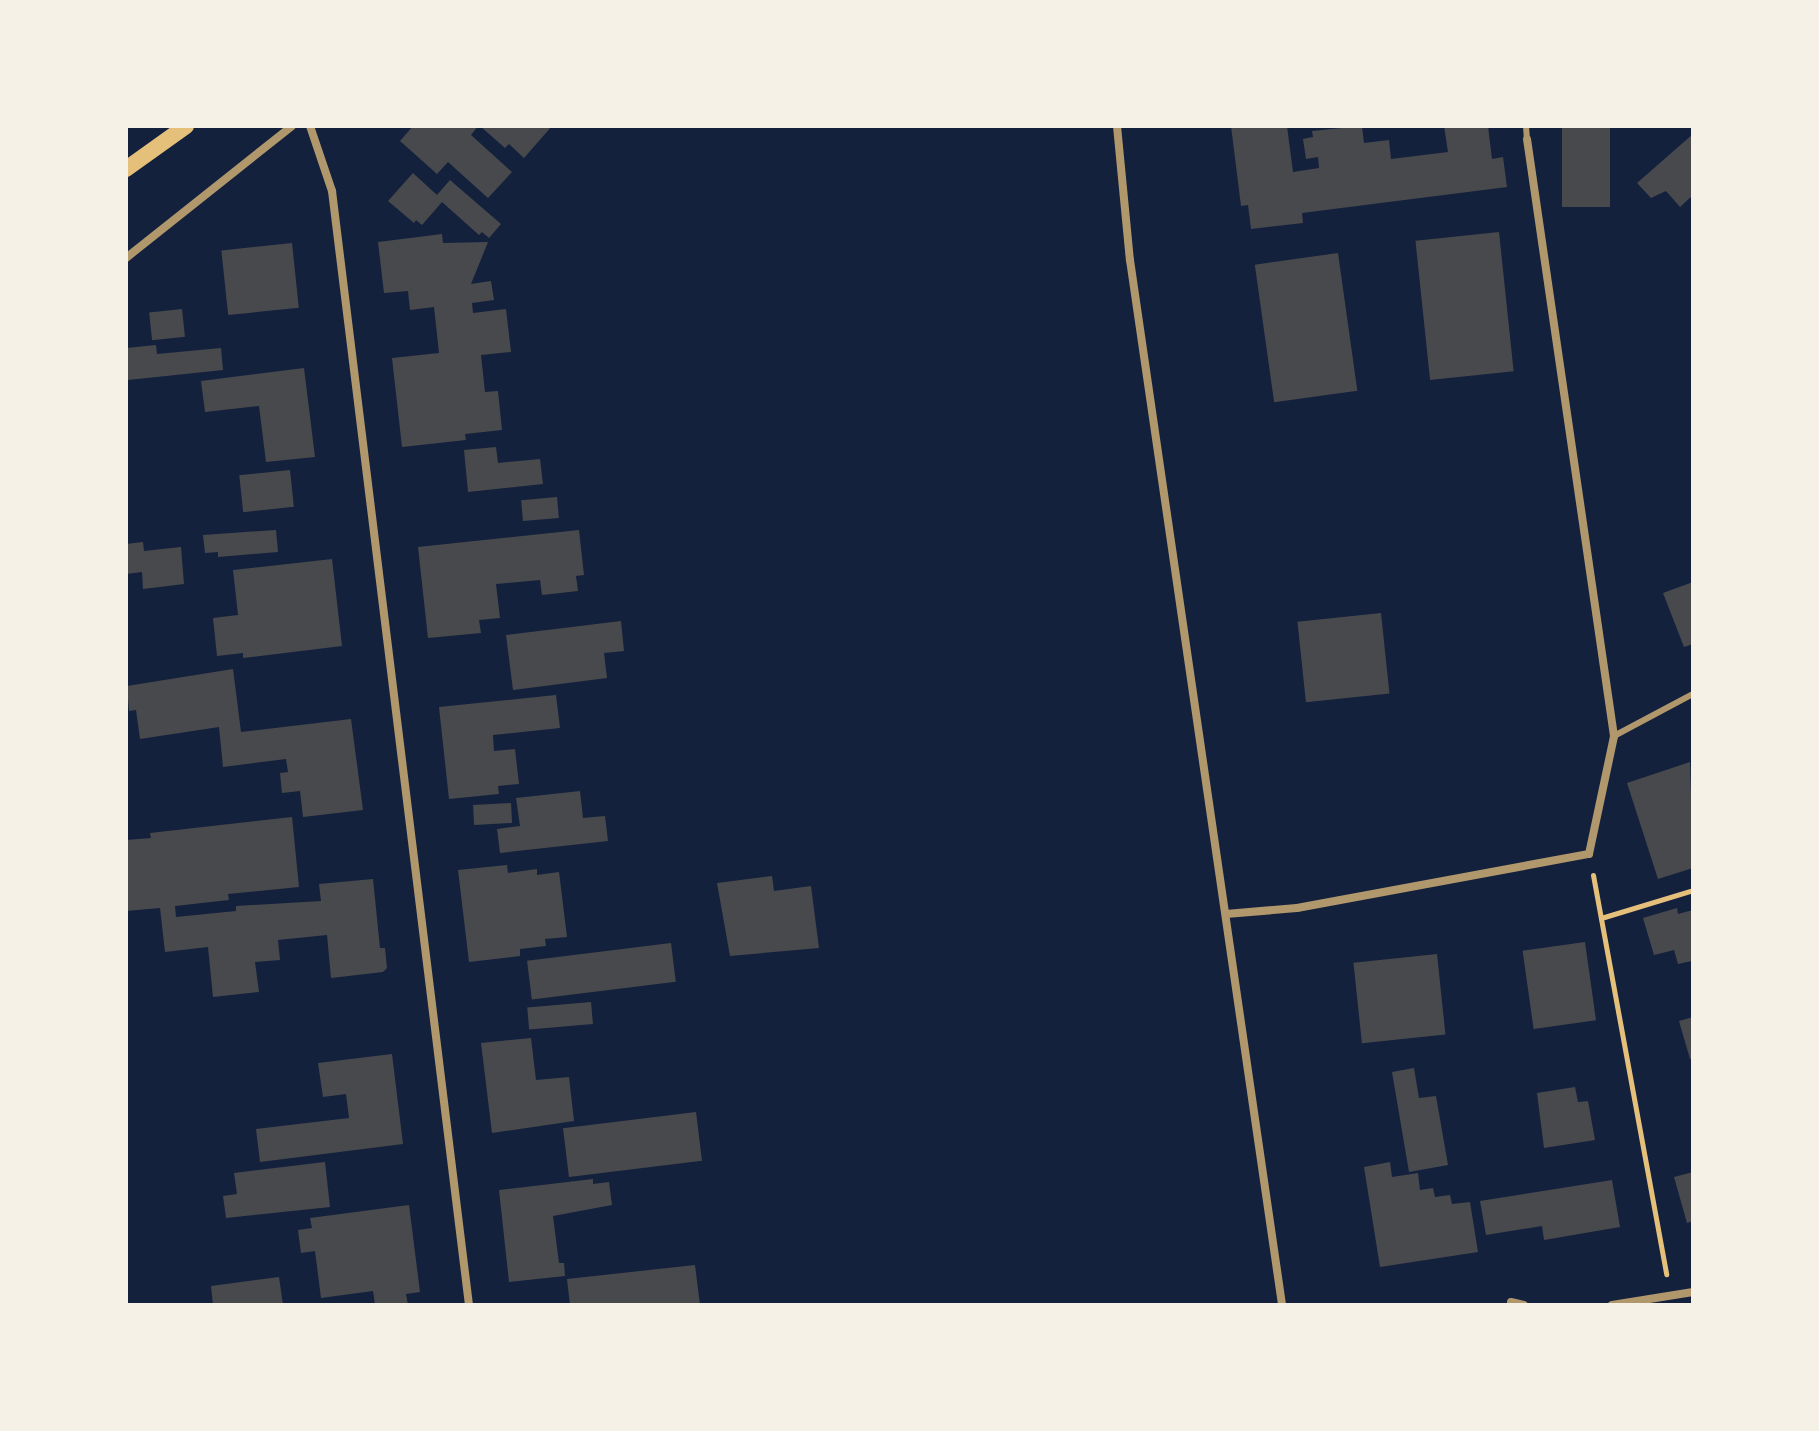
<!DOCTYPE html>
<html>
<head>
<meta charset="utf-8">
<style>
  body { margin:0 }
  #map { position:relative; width:1819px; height:1431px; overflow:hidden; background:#14213d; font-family:"Source Sans 3",sans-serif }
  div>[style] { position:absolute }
  .building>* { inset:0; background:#48494c; transform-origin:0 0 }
  .path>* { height:5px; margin:-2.5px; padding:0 2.5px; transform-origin:2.5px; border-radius:2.5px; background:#e5c07b }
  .service>* { height:6px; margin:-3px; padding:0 3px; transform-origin:3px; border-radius:3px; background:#b1986c }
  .minor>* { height:8px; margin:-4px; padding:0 4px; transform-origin:4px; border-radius:4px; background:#b1986c }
  .secondary>* { height:16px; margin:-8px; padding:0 8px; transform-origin:8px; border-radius:8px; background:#e5c07b }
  span { translate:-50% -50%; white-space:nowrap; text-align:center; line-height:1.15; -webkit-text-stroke:8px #f6f1e7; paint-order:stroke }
  .frame { position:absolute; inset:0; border:128px solid #f6f1e7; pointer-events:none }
</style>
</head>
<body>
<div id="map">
  <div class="building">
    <i style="clip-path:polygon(413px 126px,478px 126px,471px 135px,512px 172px,488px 198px,448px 162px,437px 174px,400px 141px)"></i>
    <i style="clip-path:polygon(480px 126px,552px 126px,524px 158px,509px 144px,505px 148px)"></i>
    <i style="clip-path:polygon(1231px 126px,1287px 126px,1293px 172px,1319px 168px,1318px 157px,1306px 159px,1303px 139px,1313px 137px,1312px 131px,1362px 126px,1364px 143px,1389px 140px,1391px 159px,1448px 152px,1444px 126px,1488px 126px,1492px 159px,1503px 157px,1507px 187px,1302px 213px,1303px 223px,1251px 229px,1248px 205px,1241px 206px)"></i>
    <i style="left:1562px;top:126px;width:48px;height:81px"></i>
    <i style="clip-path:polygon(1693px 134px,1693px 195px,1680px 207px,1666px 191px,1651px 198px,1637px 183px)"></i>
    <i style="clip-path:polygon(413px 173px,437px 195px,450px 180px,501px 224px,489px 238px,482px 232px,479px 235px,442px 202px,422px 225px,416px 220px,414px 223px,388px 201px)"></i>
    <i style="left:1499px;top:232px;width:140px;height:84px;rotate:84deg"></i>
    <i style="clip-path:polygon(442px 234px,443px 243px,488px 242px,471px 284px,491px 281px,494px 300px,472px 303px,473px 313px,506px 309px,511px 352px,481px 355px,485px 392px,498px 391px,502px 430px,465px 434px,466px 440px,402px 447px,392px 358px,439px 353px,434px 307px,410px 310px,408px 291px,384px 293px,378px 242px)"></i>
    <i style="left:292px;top:243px;width:65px;height:71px;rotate:84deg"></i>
    <i style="left:1338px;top:253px;width:139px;height:84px;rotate:82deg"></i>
    <i style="left:182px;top:309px;width:28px;height:33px;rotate:84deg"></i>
    <i style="clip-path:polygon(156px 345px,157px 354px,221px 348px,223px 370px,128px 380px,126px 348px)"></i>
    <i style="clip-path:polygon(304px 368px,315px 457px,266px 462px,259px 406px,205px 412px,201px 381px)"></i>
    <i style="clip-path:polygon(496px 447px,498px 463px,540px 459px,543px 484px,468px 492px,464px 450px)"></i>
    <i style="left:290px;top:470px;width:37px;height:51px;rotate:84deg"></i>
    <i style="left:557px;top:497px;width:21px;height:36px;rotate:85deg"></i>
    <i style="clip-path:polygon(276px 530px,278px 552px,218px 557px,218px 552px,205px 553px,203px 535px)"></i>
    <i style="clip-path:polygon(579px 530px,584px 575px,576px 576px,578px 591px,542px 595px,540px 580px,496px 584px,500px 618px,479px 620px,481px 633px,428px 638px,418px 547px)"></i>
    <i style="clip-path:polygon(143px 542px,144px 551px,181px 547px,184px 584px,143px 589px,142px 572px,126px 574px,126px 544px)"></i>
    <i style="clip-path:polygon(332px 559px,342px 646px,243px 658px,243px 653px,217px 656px,213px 618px,238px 615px,233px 570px)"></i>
    <i style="clip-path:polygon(1693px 582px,1693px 644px,1684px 647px,1663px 593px)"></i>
    <i style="left:1381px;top:613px;width:81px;height:84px;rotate:84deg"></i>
    <i style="clip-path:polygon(621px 621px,624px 651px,604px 653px,607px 678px,513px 690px,506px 635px)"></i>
    <i style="clip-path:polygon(233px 669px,241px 732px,351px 719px,363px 810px,303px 817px,300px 791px,282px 793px,280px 773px,288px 772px,286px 759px,223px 767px,219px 727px,140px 739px,136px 710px,129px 711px,127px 686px)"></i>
    <i style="clip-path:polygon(556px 695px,560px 728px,493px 735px,494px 751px,515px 749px,519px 784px,498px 786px,499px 794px,449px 799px,439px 707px)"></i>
    <i style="clip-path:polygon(1690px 762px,1693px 868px,1658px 879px,1627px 783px)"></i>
    <i style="clip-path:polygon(580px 791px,583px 818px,605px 816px,608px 841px,500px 853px,497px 829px,520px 826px,516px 798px)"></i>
    <i style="left:511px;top:803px;width:20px;height:38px;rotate:87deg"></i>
    <i style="clip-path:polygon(292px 817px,299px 887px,228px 894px,229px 900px,175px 906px,176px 917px,236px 911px,236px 906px,321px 901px,319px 884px,373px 879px,380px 948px,385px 948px,387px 968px,383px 972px,331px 978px,327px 935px,278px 940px,280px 960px,255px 962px,259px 992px,213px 997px,208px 947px,165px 952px,160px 908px,126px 911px,126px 840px,151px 838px,150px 833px)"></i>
    <i style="clip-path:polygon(507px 865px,508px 873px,537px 869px,537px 875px,559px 872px,567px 937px,545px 939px,546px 946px,520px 949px,520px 956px,469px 962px,458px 870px)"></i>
    <i style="clip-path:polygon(772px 876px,774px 891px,811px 886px,819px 948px,730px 956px,717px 883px)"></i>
    <i style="clip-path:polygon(1677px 908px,1678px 914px,1693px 910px,1692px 961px,1678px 964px,1674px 950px,1654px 955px,1643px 918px)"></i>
    <i style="left:1585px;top:942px;width:79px;height:63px;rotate:82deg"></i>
    <i style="left:671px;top:943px;width:39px;height:145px;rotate:83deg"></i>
    <i style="left:1437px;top:954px;width:81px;height:84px;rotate:84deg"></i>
    <i style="left:591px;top:1002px;width:22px;height:64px;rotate:85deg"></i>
    <i style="clip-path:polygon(1693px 1017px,1693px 1058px,1690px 1059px,1679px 1021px)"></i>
    <i style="clip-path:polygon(531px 1038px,536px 1080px,569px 1077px,574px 1121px,492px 1133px,481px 1043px)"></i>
    <i style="clip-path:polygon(392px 1054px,403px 1144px,260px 1162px,256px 1129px,349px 1118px,346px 1094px,323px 1097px,318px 1063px)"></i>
    <i style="clip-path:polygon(1414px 1068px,1419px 1098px,1436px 1096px,1448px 1165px,1409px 1172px,1392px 1072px)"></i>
    <i style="clip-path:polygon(1575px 1087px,1578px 1102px,1588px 1101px,1595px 1140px,1544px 1148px,1537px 1093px)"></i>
    <i style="left:696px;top:1112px;width:49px;height:134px;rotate:83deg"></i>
    <i style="clip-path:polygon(325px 1162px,330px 1207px,226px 1218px,223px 1196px,237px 1194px,234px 1173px)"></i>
    <i style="clip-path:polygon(1390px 1162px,1392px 1177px,1418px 1173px,1420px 1190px,1433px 1188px,1435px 1197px,1450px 1195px,1452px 1204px,1470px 1202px,1478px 1252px,1380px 1267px,1364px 1167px)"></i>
    <i style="clip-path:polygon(1693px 1172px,1693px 1221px,1687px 1223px,1674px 1177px)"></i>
    <i style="clip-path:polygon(593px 1179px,593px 1184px,609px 1182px,612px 1205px,553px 1216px,559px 1263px,564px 1263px,565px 1276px,509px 1282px,499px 1190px)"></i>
    <i style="clip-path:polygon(1612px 1180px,1620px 1227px,1544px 1240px,1542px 1226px,1486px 1235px,1480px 1201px)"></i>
    <i style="clip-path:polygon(409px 1205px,420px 1292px,406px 1294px,408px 1305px,375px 1305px,373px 1291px,321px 1298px,315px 1251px,301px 1253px,298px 1230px,312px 1228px,310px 1218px)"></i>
    <i style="clip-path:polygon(695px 1265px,700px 1305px,570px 1305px,567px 1279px)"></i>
    <i style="clip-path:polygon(279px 1277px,283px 1305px,213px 1305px,211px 1286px)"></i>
  </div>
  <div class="path">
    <i style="left:1593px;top:875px;width:406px;rotate:79.6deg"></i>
    <i style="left:1601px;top:918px;width:96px;rotate:-16.9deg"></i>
  </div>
  <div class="service">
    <i style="left:1526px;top:126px;width:13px;rotate:86deg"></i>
    <i style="left:1614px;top:736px;width:89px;rotate:-28deg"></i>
  </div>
  <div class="minor">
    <i style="left:310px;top:126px;width:69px;rotate:71.3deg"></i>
    <i style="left:332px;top:191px;width:1122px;rotate:82.99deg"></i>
    <i style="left:1117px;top:126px;width:135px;rotate:84.5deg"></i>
    <i style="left:1130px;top:260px;width:1056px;rotate:81.72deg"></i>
    <i style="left:126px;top:258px;width:212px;rotate:-38.5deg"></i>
    <i style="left:1226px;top:914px;width:71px;rotate:-4.8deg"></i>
    <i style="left:1297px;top:908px;width:297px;rotate:-10.5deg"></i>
    <i style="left:1589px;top:854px;width:121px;rotate:-78deg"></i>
    <i style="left:1614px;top:736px;width:603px;rotate:-98.29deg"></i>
    <i style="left:1511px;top:1302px;width:13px;rotate:13deg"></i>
    <i style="left:1612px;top:1305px;width:82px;rotate:-9.1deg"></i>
  </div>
  <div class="secondary">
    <i style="left:126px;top:169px;width:74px;rotate:-35.6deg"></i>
  </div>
  <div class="frame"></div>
</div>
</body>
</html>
